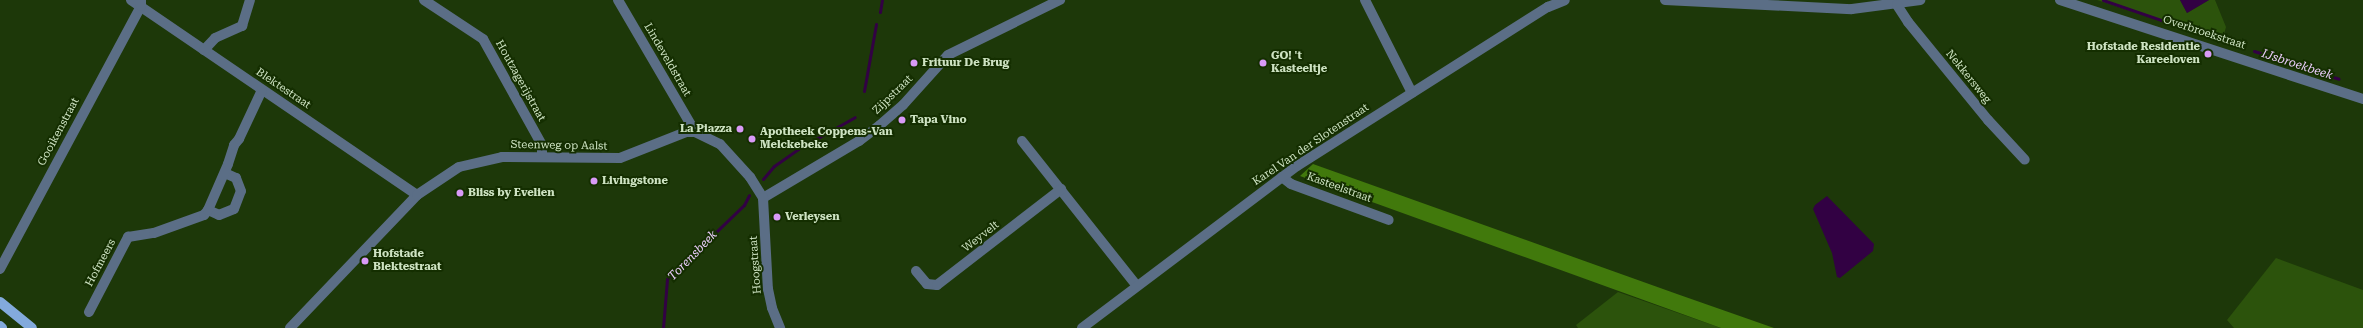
<!DOCTYPE html>
<html>
<head>
<meta charset="utf-8">
<style>
  body { margin:0 }
  #map { position:relative; width:2363px; height:328px; overflow:hidden; background:#1d3809; font-family:"Roboto Serif",serif }
  div>[style] { position:absolute }
  .green>* { inset:0; background:#2c530c }
  .forest>* { inset:0; background:#41790c }
  .water>* { inset:0; background:#320143 }
  .stream>* { height:3px; margin:-1.5px; padding:0 1.5px; transform-origin:1.5px; border-radius:1.5px; background:#320143 }
  .minor>* { height:10px; margin:-5px; padding:0 5px; transform-origin:5px; border-radius:5px; background:#5b6e86 }
  .major>* { height:10px; margin:-5px; padding:0 5px; transform-origin:5px; border-radius:5px; background:#83aadc }
  .dots>* { width:11px; height:11px; translate:-50% -50%; box-sizing:border-box; border:2px solid #142e00; border-radius:50% }
  span { translate:-50% -50%; white-space:nowrap; text-align:center; line-height:1.15; -webkit-text-stroke:4px #142e00; paint-order:stroke }
  .street-label { font-size:11px; color:#cee3c2 }
  .poi-label { font-size:11px; color:#cee3c2; font-weight:700 }
  .right { translate:-100% -50%; text-align:right }
  .left { translate:0 -50%; text-align:left }
  .water-label { font-size:12px; color:#eccefc; font-style:italic }
</style>
</head>
<body>
<div id="map">
  <div class="green">
    <i style="clip-path:polygon(2097px 0,2180px 0,2187px 13px,2209px 0,2215px 0,2226px 27px,2222px 41px)"></i>
    <i style="clip-path:polygon(2276px 258px,2363px 290px,2363px 328px,2234px 328px,2227px 320px)"></i>
    <i style="clip-path:polygon(1618px 292px,1721px 328px,1578px 328px,1576px 325px)"></i>
  </div>
  <div class="forest">
    <i style="clip-path:polygon(1313px 164px,1677px 294px,1774px 328px,1721px 328px,1300px 176px)"></i>
  </div>
  <div class="water">
    <i style="clip-path:polygon(2180px 0,2209px 0,2187px 13px)"></i>
    <i style="clip-path:polygon(1827px 196px,1874px 244px,1873px 251px,1840px 278px,1837px 277px,1832px 253px,1813px 209px,1815px 205px)"></i>
  </div>
  <div class="stream">
    <i style="left:2103px;top:0;width:105px;rotate:19deg"></i>
    <i style="left:880px;top:12px;width:12px;rotate:-81deg"></i>
    <i style="left:2254px;top:51px;width:89px;rotate:18.2deg"></i>
    <i style="left:864px;top:91px;width:68px;rotate:-79.8deg"></i>
    <i style="left:763px;top:179px;width:17px;rotate:-50deg"></i>
    <i style="left:774px;top:166px;width:29px;rotate:-35deg"></i>
    <i style="left:798px;top:149px;width:65px;rotate:-29.3deg"></i>
    <i style="left:663px;top:328px;width:49px;rotate:-85.3deg"></i>
    <i style="left:667px;top:279px;width:107px;rotate:-43.9deg"></i>
    <i style="left:744px;top:205px;width:11px;rotate:-63deg"></i>
  </div>
  <div class="minor">
    <i style="left:131px;top:0;width:346px;rotate:34.3deg"></i>
    <i style="left:424px;top:0;width:71px;rotate:33.5deg"></i>
    <i style="left:483px;top:39px;width:121px;rotate:60.9deg"></i>
    <i style="left:542px;top:145px;width:11px;rotate:90deg"></i>
    <i style="left:618px;top:0;width:153px;rotate:59.7deg"></i>
    <i style="left:1365px;top:0;width:104px;rotate:63.2deg"></i>
    <i style="left:1665px;top:0;width:187px;rotate:2.8deg"></i>
    <i style="left:1852px;top:9px;width:69px;rotate:-7.5deg"></i>
    <i style="left:2060px;top:0;width:319px;rotate:18.1deg"></i>
    <i style="left:1897px;top:5px;width:20px;rotate:57deg"></i>
    <i style="left:1908px;top:22px;width:127px;rotate:50.8deg"></i>
    <i style="left:1988px;top:120px;width:54px;rotate:47.2deg"></i>
    <i style="left:204px;top:50px;width:16px;rotate:-47deg"></i>
    <i style="left:215px;top:38px;width:30px;rotate:-24deg"></i>
    <i style="left:242px;top:26px;width:27px;rotate:-73deg"></i>
    <i style="left:1022px;top:141px;width:184px;rotate:51.6deg"></i>
    <i style="left:1282px;top:177px;width:11px;rotate:38deg"></i>
    <i style="left:1291px;top:184px;width:104px;rotate:20.2deg"></i>
    <i style="left:763px;top:198px;width:112px;rotate:-30.7deg"></i>
    <i style="left:859px;top:141px;width:26px;rotate:-37deg"></i>
    <i style="left:880px;top:125px;width:30px;rotate:-41deg"></i>
    <i style="left:903px;top:105px;width:67px;rotate:-48deg"></i>
    <i style="left:948px;top:55px;width:125px;rotate:-26.2deg"></i>
    <i style="left:208px;top:210px;width:12px;rotate:24deg"></i>
    <i style="left:219px;top:215px;width:16px;rotate:-22deg"></i>
    <i style="left:234px;top:209px;width:19px;rotate:-69deg"></i>
    <i style="left:241px;top:191px;width:14px;rotate:-111deg"></i>
    <i style="left:236px;top:178px;width:12px;rotate:-156deg"></i>
    <i style="left:0;top:269px;width:298px;rotate:-61.8deg"></i>
    <i style="left:141px;top:6px;width:6px;rotate:-90deg"></i>
    <i style="left:916px;top:271px;width:17px;rotate:50deg"></i>
    <i style="left:927px;top:284px;width:10px;rotate:6deg"></i>
    <i style="left:937px;top:285px;width:157px;rotate:-37.7deg"></i>
    <i style="left:89px;top:312px;width:85px;rotate:-62.5deg"></i>
    <i style="left:128px;top:237px;width:26px;rotate:-9deg"></i>
    <i style="left:154px;top:233px;width:53px;rotate:-19.8deg"></i>
    <i style="left:204px;top:215px;width:6px;rotate:-51deg"></i>
    <i style="left:208px;top:210px;width:50px;rotate:-66.5deg"></i>
    <i style="left:228px;top:164px;width:20px;rotate:-72deg"></i>
    <i style="left:234px;top:145px;width:8px;rotate:-50deg"></i>
    <i style="left:239px;top:139px;width:54px;rotate:-64.9deg"></i>
    <i style="left:290px;top:328px;width:184px;rotate:-46.3deg"></i>
    <i style="left:417px;top:195px;width:50px;rotate:-33.7deg"></i>
    <i style="left:459px;top:167px;width:44px;rotate:-13.1deg"></i>
    <i style="left:502px;top:157px;width:118px;rotate:0.5deg"></i>
    <i style="left:620px;top:158px;width:71px;rotate:-21.5deg"></i>
    <i style="left:686px;top:132px;width:9px"></i>
    <i style="left:695px;top:132px;width:28px;rotate:26deg"></i>
    <i style="left:720px;top:144px;width:45px;rotate:47.7deg"></i>
    <i style="left:750px;top:177px;width:25px;rotate:58deg"></i>
    <i style="left:763px;top:198px;width:91px;rotate:86.9deg"></i>
    <i style="left:768px;top:289px;width:19px;rotate:78deg"></i>
    <i style="left:772px;top:308px;width:22px;rotate:68deg"></i>
    <i style="left:1082px;top:328px;width:269px;rotate:-37deg"></i>
    <i style="left:1297px;top:166px;width:297px;rotate:-32.4deg"></i>
    <i style="left:1548px;top:7px;width:18px;rotate:-22deg"></i>
  </div>
  <div class="major">
    <i style="left:0;top:302px;width:41px;rotate:39.1deg"></i>
    <i style="left:0;top:326px;width:3px;rotate:45deg"></i>
  </div>
  <div class="dots">
    <i style="left:2208px;top:54px;background:#d99af7"></i>
    <i style="left:914px;top:63px;background:#d99af7"></i>
    <i style="left:1263px;top:63px;background:#d99af7"></i>
    <i style="left:902px;top:120px;background:#d99af7"></i>
    <i style="left:740px;top:129px;background:#d99af7"></i>
    <i style="left:752px;top:139px;background:#d99af7"></i>
    <i style="left:594px;top:181px;background:#d99af7"></i>
    <i style="left:460px;top:193px;background:#d99af7"></i>
    <i style="left:777px;top:217px;background:#d99af7"></i>
    <i style="left:365px;top:261px;background:#d99af7"></i>
  </div>
  <div class="street-label">
    <span style="left:2204px;top:33px;rotate:18deg">Overbroekstraat</span>
    <span style="left:667px;top:60px;rotate:60deg">Lindeveldstraat</span>
    <span style="left:1968px;top:77px;rotate:51deg">Nekkersweg</span>
    <span style="left:520px;top:81px;rotate:61deg">Houtzagerijstraat</span>
    <span style="left:283px;top:89px;rotate:34deg">Blektestraat</span>
    <span style="left:893px;top:95px;rotate:-44deg">Zijpstraat</span>
    <span style="left:59px;top:132px;rotate:-62deg">Gooikenstraat</span>
    <span style="left:1311px;top:145px;rotate:-34deg">Karel Van der Slotenstraat</span>
    <span style="left:559px;top:146px;rotate:1deg">Steenweg op Aalst</span>
    <span style="left:1339px;top:188px;rotate:20deg">Kasteelstraat</span>
    <span style="left:981px;top:237px;rotate:-38deg">Weyvelt</span>
    <span style="left:101px;top:263px;rotate:-62deg">Hofmeers</span>
    <span style="left:756px;top:265px;rotate:-94deg">Hoogstraat</span>
  </div>
  <div class="poi-label">
    <span class="right" style="left:2200px;top:54px">Hofstade Residentie<br>Kareeloven</span>
    <span class="left" style="left:1271px;top:63px">GO! 't<br>Kasteeltje</span>
    <span class="left" style="left:922px;top:63px">Frituur De Brug</span>
    <span class="left" style="left:910px;top:120px">Tapa Vino</span>
    <span class="right" style="left:732px;top:129px">La Piazza</span>
    <span class="left" style="left:760px;top:139px">Apotheek Coppens-Van<br>Melckebeke</span>
    <span class="left" style="left:602px;top:181px">Livingstone</span>
    <span class="left" style="left:468px;top:193px">Bliss by Evelien</span>
    <span class="left" style="left:785px;top:217px">Verleysen</span>
    <span class="left" style="left:373px;top:261px">Hofstade<br>Blektestraat</span>
  </div>
  <div class="water-label">
    <span style="left:2297px;top:65px;rotate:18deg">IJsbroekbeek</span>
    <span style="left:693px;top:256px;rotate:-46deg">Torensbeek</span>
  </div>
</div>
</body>
</html>
